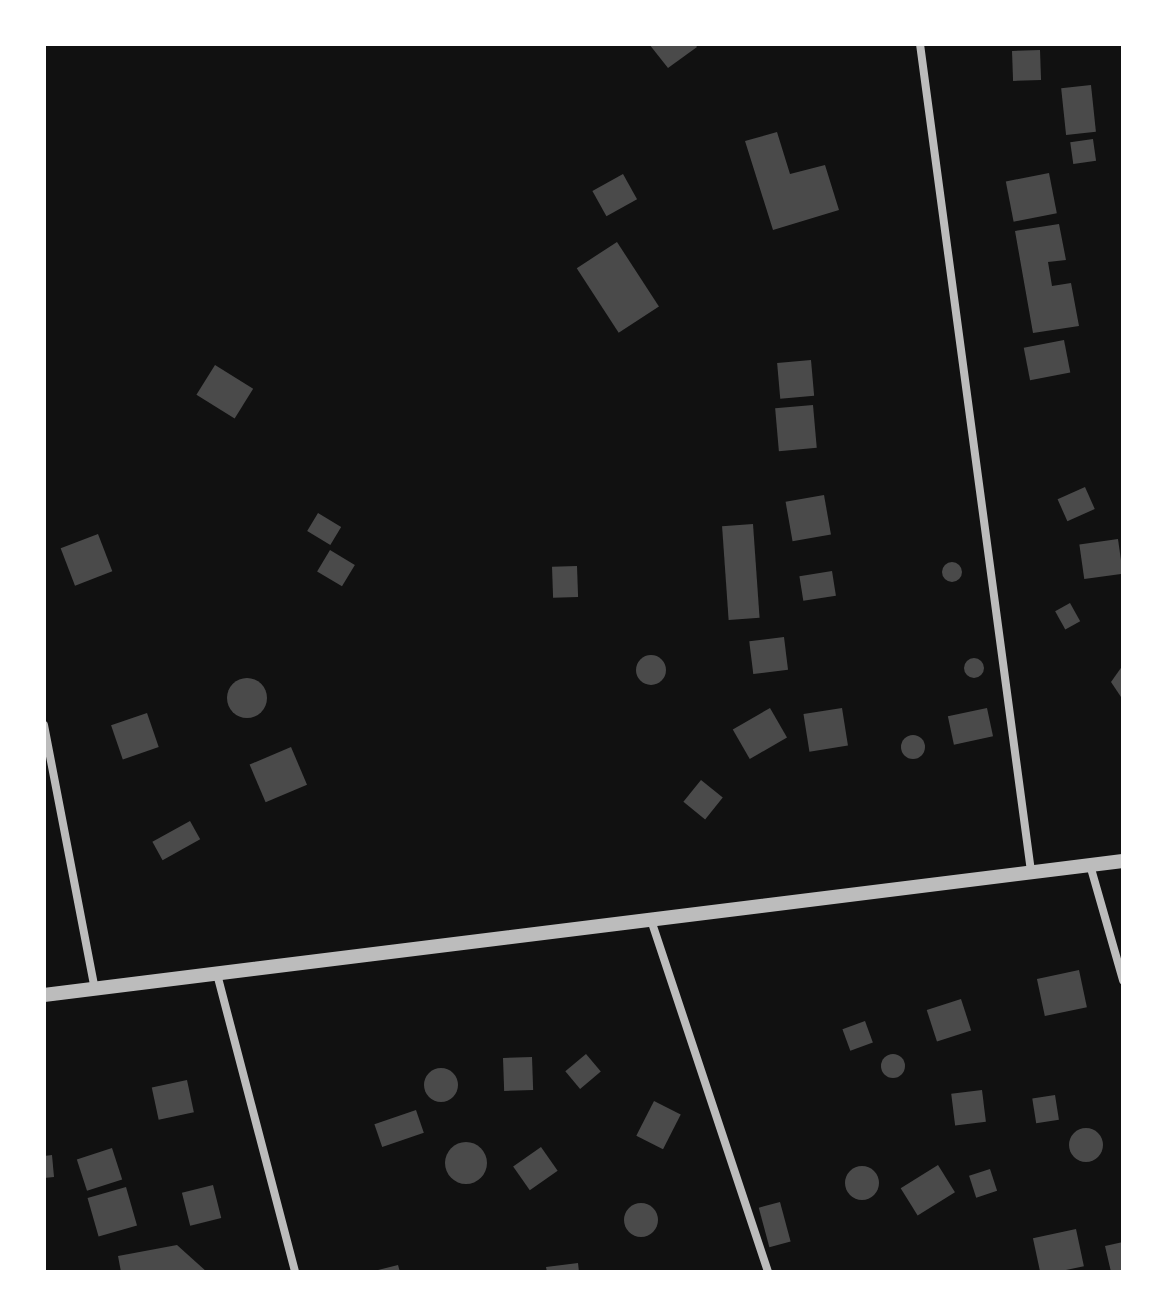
<!DOCTYPE html>
<html>
<head>
<meta charset="utf-8">
<style>
  body { margin:0 }
  #map { position:relative; width:1167px; height:1316px; overflow:hidden; background:#111; font-family:Arial,sans-serif }
  div>[style] { position:absolute }
  .building>* { inset:0; background:#4a4a4a; transform-origin:0 0 }
  .round { border-radius:50% }
  .minor>* { height:8px; margin:-4px; padding:0 4px; transform-origin:4px; border-radius:4px; background:#bcbcbc }
  .tertiary>* { height:14px; margin:-7px; padding:0 7px; transform-origin:7px; border-radius:7px; background:#bcbcbc }
  span { translate:-50% -50%; white-space:nowrap; text-align:center; line-height:1.15; -webkit-text-stroke:8px #fff; paint-order:stroke }
  .frame { position:absolute; inset:0; border:46px solid #fff; pointer-events:none }
</style>
</head>
<body>
<div id="map">
  <div class="building">
    <i style="clip-path:polygon(649px 44px,695px 44px,697px 47px,668px 68px)"></i>
    <i style="left:1040px;top:50px;width:30px;height:28px;rotate:88deg"></i>
    <i style="left:1091px;top:85px;width:47px;height:30px;rotate:84deg"></i>
    <i style="clip-path:polygon(777px 132px,790px 174px,825px 165px,839px 210px,773px 230px,745px 141px)"></i>
    <i style="left:1093px;top:139px;width:22px;height:23px;rotate:82deg"></i>
    <i style="left:1049px;top:173px;width:41px;height:44px;rotate:79deg"></i>
    <i style="left:623px;top:174px;width:29px;height:35px;rotate:61deg"></i>
    <i style="clip-path:polygon(1059px 224px,1066px 260px,1048px 262px,1052px 286px,1071px 283px,1079px 326px,1033px 333px,1015px 231px)"></i>
    <i style="left:617px;top:242px;width:77px;height:48px;rotate:57deg"></i>
    <i style="left:1064px;top:340px;width:33px;height:41px;rotate:79deg"></i>
    <i style="left:811px;top:360px;width:36px;height:34px;rotate:85deg"></i>
    <i style="left:215px;top:365px;width:45px;height:35px;rotate:32deg"></i>
    <i style="left:813px;top:405px;width:43px;height:38px;rotate:85deg"></i>
    <i style="left:1085px;top:487px;width:24px;height:30px;rotate:66deg"></i>
    <i style="left:824px;top:495px;width:40px;height:39px;rotate:80deg"></i>
    <i style="left:318px;top:513px;width:27px;height:21px;rotate:31deg"></i>
    <i style="left:753px;top:524px;width:94px;height:31px;rotate:86deg"></i>
    <i style="left:98px;top:534px;width:40px;height:40px;rotate:69deg"></i>
    <i style="left:1118px;top:539px;width:35px;height:39px;rotate:82deg"></i>
    <i style="left:330px;top:550px;width:29px;height:25px;rotate:31deg"></i>
    <i class="round" style="left:942px;top:562px;width:20px;height:20px"></i>
    <i style="left:577px;top:566px;width:31px;height:25px;rotate:88deg"></i>
    <i style="left:832px;top:571px;width:25px;height:33px;rotate:81deg"></i>
    <i style="left:1070px;top:603px;width:21px;height:17px;rotate:61deg"></i>
    <i style="left:784px;top:637px;width:33px;height:35px;rotate:83deg"></i>
    <i class="round" style="left:636px;top:655px;width:30px;height:30px"></i>
    <i class="round" style="left:964px;top:658px;width:20px;height:20px"></i>
    <i style="clip-path:polygon(1123px 665px,1123px 700px,1111px 682px)"></i>
    <i class="round" style="left:227px;top:678px;width:40px;height:40px"></i>
    <i style="left:770px;top:708px;width:34px;height:43px;rotate:60deg"></i>
    <i style="left:842px;top:708px;width:38px;height:39px;rotate:81deg"></i>
    <i style="left:987px;top:708px;width:29px;height:40px;rotate:78deg"></i>
    <i style="left:147px;top:713px;width:36px;height:38px;rotate:71deg"></i>
    <i class="round" style="left:901px;top:735px;width:24px;height:24px"></i>
    <i style="left:291px;top:747px;width:41px;height:45px;rotate:67deg"></i>
    <i style="left:701px;top:780px;width:28px;height:28px;rotate:39deg"></i>
    <i style="left:190px;top:821px;width:21px;height:43px;rotate:61deg"></i>
    <i style="left:1079px;top:970px;width:38px;height:43px;rotate:78deg"></i>
    <i style="left:961px;top:999px;width:33px;height:36px;rotate:72deg"></i>
    <i style="left:865px;top:1021px;width:23px;height:24px;rotate:70deg"></i>
    <i style="left:586px;top:1054px;width:23px;height:27px;rotate:50deg"></i>
    <i class="round" style="left:881px;top:1054px;width:24px;height:24px"></i>
    <i style="left:532px;top:1057px;width:33px;height:29px;rotate:88deg"></i>
    <i class="round" style="left:424px;top:1068px;width:34px;height:34px"></i>
    <i style="left:187px;top:1080px;width:33px;height:36px;rotate:78deg"></i>
    <i style="left:982px;top:1090px;width:32px;height:31px;rotate:83deg"></i>
    <i style="left:1055px;top:1095px;width:25px;height:23px;rotate:81deg"></i>
    <i style="left:654px;top:1101px;width:30px;height:39px;rotate:27deg"></i>
    <i style="left:416px;top:1110px;width:24px;height:44px;rotate:71deg"></i>
    <i class="round" style="left:1069px;top:1128px;width:34px;height:34px"></i>
    <i class="round" style="left:445px;top:1142px;width:42px;height:42px"></i>
    <i style="left:541px;top:1147px;width:29px;height:34px;rotate:55deg"></i>
    <i style="left:112px;top:1148px;width:33px;height:37px;rotate:72deg"></i>
    <i style="clip-path:polygon(52px 1155px,54px 1177px,44px 1178px,44px 1156px)"></i>
    <i style="left:938px;top:1165px;width:32px;height:44px;rotate:58deg"></i>
    <i class="round" style="left:845px;top:1166px;width:34px;height:34px"></i>
    <i style="left:990px;top:1169px;width:23px;height:22px;rotate:72deg"></i>
    <i style="left:213px;top:1185px;width:34px;height:32px;rotate:76deg"></i>
    <i style="left:126px;top:1187px;width:40px;height:40px;rotate:74deg"></i>
    <i style="left:780px;top:1202px;width:41px;height:22px;rotate:75deg"></i>
    <i class="round" style="left:624px;top:1203px;width:34px;height:34px"></i>
    <i style="left:1076px;top:1229px;width:38px;height:44px;rotate:78deg"></i>
    <i style="clip-path:polygon(1123px 1242px,1123px 1272px,1111px 1272px,1105px 1246px)"></i>
    <i style="clip-path:polygon(177px 1245px,207px 1272px,121px 1272px,118px 1256px)"></i>
    <i style="clip-path:polygon(578px 1263px,579px 1272px,547px 1272px,546px 1267px)"></i>
    <i style="clip-path:polygon(398px 1265px,400px 1272px,374px 1272px,374px 1271px)"></i>
  </div>
  <div class="minor">
    <i style="left:920px;top:44px;width:835px;rotate:82.36deg"></i>
    <i style="left:44px;top:725px;width:269px;rotate:79.1deg"></i>
    <i style="left:1090px;top:865px;width:120px;rotate:74deg"></i>
    <i style="left:651px;top:920px;width:371px;rotate:71.6deg"></i>
    <i style="left:217px;top:974px;width:308px;rotate:75.3deg"></i>
  </div>
  <div class="tertiary">
    <i style="left:44px;top:995px;width:1087px;rotate:-7.08deg"></i>
  </div>
  <div class="frame"></div>
</div>
</body>
</html>
